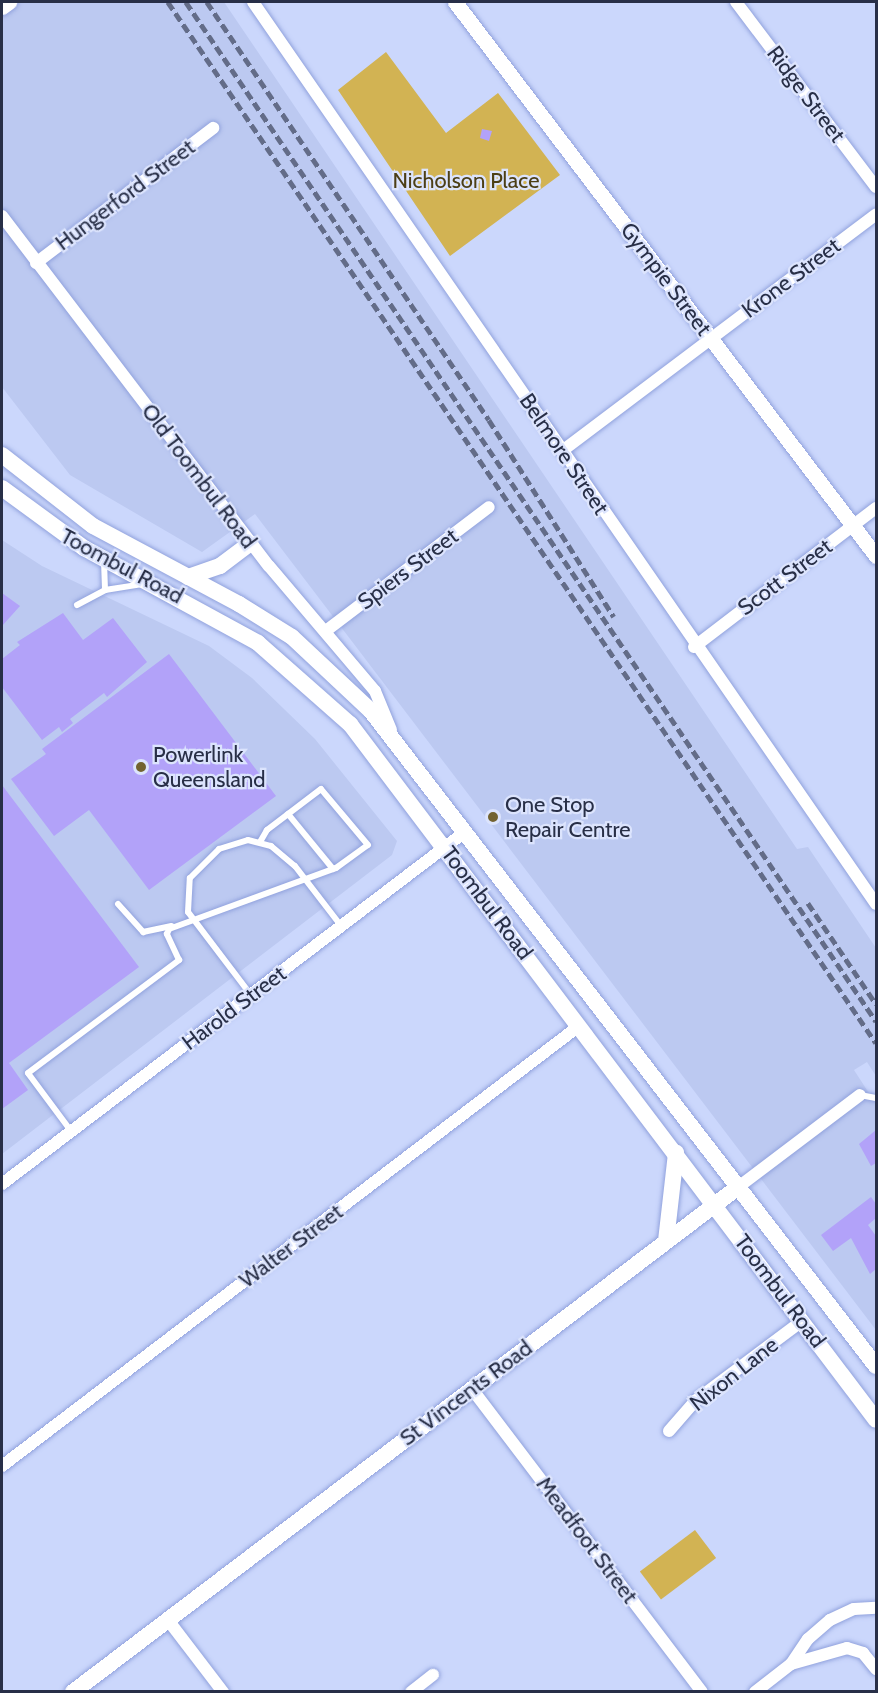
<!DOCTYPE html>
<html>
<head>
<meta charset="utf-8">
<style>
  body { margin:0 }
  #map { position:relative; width:878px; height:1693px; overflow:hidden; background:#cbd7fc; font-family:Cabin,sans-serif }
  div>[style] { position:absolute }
  .built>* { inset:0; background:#bcc9f1 }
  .green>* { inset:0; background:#d2b353; transform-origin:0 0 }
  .building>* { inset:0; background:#b2a2f9 }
  .roads { filter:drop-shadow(0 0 2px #91a2dd) drop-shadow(0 0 2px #91a2dd) }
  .service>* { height:6px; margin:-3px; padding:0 3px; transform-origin:3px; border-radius:3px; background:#fff }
  .minor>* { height:12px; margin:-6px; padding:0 6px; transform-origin:6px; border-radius:6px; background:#fff }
  .tertiary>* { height:15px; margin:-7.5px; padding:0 7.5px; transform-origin:7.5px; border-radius:7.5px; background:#fff }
  .secondary>* { height:16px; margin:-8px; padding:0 8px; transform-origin:8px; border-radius:8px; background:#fff }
  .rail>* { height:4.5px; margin-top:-2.25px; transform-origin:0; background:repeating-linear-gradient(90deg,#636c88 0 9px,transparent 0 13.5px) }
  .dots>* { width:16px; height:16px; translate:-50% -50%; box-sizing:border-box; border:3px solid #dce4fd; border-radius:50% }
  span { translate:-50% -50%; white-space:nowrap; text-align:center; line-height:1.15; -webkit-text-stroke:4.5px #dce4fd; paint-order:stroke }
  .street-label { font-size:22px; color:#282f47 }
  .park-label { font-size:22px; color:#4c3f16 }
  .poi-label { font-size:22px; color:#282f47 }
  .left { translate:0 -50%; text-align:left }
  .frame { position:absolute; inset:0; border:3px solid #282f47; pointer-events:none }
</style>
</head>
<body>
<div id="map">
  <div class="built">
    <i style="clip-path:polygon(2px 2px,224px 2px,797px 849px,808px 847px,876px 948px,876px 1076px,867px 1062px,854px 1070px,876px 1104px,876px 1330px,255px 514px,202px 552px,70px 475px,2px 387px)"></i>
    <i style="clip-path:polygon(2px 540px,42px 566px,209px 646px,252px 678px,315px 739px,397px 841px,392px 855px,2px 1154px)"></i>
  </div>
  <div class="green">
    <i style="clip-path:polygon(386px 52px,446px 133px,498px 93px,560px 175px,450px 256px,338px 90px)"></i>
    <i style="left:695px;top:1530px;width:35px;height:69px;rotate:53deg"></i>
  </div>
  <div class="building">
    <i style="clip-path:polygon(482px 129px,492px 131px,489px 141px,480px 138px)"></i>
    <i style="clip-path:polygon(2px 593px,20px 606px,2px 626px)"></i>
    <i style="clip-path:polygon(63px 613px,83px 640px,113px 618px,147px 662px,107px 697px,104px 693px,70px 719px,73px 723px,62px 732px,59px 727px,42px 740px,2px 687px,2px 659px,20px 645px,17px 642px)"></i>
    <i style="clip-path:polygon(169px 654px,276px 796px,149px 890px,89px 810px,54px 836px,11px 779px,46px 754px,42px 749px)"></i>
    <i style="clip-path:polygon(2px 785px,139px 967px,9px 1063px,28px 1090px,2px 1109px)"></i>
    <i style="clip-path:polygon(876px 1130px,876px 1163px,871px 1166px,859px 1144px)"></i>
    <i style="clip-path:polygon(871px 1197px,876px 1204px,876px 1218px,868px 1225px,876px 1236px,876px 1269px,870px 1274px,851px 1238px,833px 1251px,821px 1235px)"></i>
  </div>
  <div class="roads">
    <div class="service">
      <i style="left:104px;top:561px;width:29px;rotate:88deg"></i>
      <i style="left:77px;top:605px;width:32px;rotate:-28deg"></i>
      <i style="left:105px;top:590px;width:36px;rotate:-9deg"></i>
      <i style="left:288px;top:814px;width:71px;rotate:50.7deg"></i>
      <i style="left:118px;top:904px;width:38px;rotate:48deg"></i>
      <i style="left:143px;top:932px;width:29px;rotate:-12deg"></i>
      <i style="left:251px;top:995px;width:104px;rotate:-127.2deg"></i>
      <i style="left:188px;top:912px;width:34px;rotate:-87deg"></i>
      <i style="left:190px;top:878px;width:41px;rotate:-45deg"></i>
      <i style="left:219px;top:849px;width:30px;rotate:-17deg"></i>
      <i style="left:248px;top:840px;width:24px;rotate:15deg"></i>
      <i style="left:271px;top:846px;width:31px;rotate:40deg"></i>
      <i style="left:295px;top:866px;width:77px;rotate:52.4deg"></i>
      <i style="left:860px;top:1095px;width:16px;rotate:11deg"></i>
      <i style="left:71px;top:1131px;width:72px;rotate:-126.6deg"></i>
      <i style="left:28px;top:1073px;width:189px;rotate:-36.8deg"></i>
      <i style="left:179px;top:960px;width:29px;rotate:-115deg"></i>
      <i style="left:167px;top:934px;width:5px;rotate:-68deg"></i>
      <i style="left:169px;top:929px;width:178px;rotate:-20.1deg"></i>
      <i style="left:336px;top:868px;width:39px;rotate:-36deg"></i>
      <i style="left:368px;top:845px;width:73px;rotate:-130deg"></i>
      <i style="left:321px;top:789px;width:68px;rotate:142.8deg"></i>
      <i style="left:267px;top:830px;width:14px;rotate:120deg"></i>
    </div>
    <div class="minor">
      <i style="left:253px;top:2px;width:1096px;rotate:55.37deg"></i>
      <i style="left:736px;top:2px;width:232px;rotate:52.9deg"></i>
      <i style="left:2px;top:216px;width:440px;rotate:52.7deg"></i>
      <i style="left:269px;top:566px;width:164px;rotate:49.7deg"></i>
      <i style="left:375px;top:691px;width:42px;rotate:67.7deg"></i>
      <i style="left:36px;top:263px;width:223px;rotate:-37.3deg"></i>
      <i style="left:562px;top:451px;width:393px;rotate:-37deg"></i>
      <i style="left:327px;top:630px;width:203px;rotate:-37.2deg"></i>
      <i style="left:694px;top:647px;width:229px;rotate:-37.4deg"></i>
      <i style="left:2px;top:1184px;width:583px;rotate:-37.26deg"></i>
      <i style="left:737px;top:1188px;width:154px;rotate:-37.1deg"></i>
      <i style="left:472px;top:1389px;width:380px;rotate:52.8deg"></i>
      <i style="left:669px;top:1431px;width:40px;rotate:-49deg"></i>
      <i style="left:695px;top:1401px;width:134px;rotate:-36.8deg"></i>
      <i style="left:2px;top:1466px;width:726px;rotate:-37.33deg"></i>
      <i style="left:168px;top:1620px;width:91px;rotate:52.6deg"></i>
      <i style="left:791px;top:1664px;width:58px;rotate:-15.9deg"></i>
      <i style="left:847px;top:1648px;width:17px;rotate:17deg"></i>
      <i style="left:863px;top:1653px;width:21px;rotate:51deg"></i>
      <i style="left:411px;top:1692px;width:28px;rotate:-38deg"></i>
      <i style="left:755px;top:1692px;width:46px;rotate:-37.9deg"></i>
      <i style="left:791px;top:1664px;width:30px;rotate:-56deg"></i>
      <i style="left:808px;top:1639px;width:29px;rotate:-41deg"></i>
      <i style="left:830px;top:1620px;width:26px;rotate:-25deg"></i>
      <i style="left:854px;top:1609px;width:22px;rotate:-3deg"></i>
    </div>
    <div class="tertiary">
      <i style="left:455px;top:2px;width:696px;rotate:52.77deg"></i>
      <i style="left:2px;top:7px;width:9px;rotate:-36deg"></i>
    </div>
    <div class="secondary">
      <i style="left:2px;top:455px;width:115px;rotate:38deg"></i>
      <i style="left:93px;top:526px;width:166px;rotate:28.1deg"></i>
      <i style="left:239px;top:604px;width:62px;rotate:31.9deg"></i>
      <i style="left:292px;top:637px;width:108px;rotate:43.1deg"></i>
      <i style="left:371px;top:711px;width:827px;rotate:52.37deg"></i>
      <i style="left:2px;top:488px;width:102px;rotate:36.2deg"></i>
      <i style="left:84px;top:548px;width:198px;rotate:28.6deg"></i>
      <i style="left:258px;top:643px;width:123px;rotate:41.4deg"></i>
      <i style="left:350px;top:724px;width:872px;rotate:52.92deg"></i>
      <i style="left:188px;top:577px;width:34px;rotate:-19deg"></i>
      <i style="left:220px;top:566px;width:38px;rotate:-37deg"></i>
      <i style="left:666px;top:1241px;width:89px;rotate:-83.5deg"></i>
      <i style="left:73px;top:1692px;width:834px;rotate:-37.2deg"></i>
    </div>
  </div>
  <div class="rail">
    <i style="left:168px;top:2px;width:1259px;rotate:55.78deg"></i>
    <i style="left:186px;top:2px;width:1231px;rotate:55.9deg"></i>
    <i style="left:207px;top:2px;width:504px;rotate:55.99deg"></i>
    <i style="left:489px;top:420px;width:233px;rotate:57.6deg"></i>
    <i style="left:808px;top:903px;width:122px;rotate:56deg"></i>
  </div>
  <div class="dots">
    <i style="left:141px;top:767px;background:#726230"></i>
    <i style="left:493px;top:817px;background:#726230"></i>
  </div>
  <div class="street-label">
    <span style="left:806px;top:94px;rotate:53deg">Ridge Street</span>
    <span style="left:125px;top:195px;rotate:-37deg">Hungerford Street</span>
    <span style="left:791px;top:278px;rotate:-37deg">Krone Street</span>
    <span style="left:666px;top:279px;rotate:53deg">Gympie Street</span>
    <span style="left:564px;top:454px;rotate:56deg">Belmore Street</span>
    <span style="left:199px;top:476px;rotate:53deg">Old Toombul Road</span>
    <span style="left:122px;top:566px;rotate:28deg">Toombul Road</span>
    <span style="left:408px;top:569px;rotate:-37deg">Spiers Street</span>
    <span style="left:785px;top:577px;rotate:-37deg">Scott Street</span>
    <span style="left:487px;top:903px;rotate:53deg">Toombul Road</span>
    <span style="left:234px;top:1008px;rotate:-37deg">Harold Street</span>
    <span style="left:291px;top:1246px;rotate:-37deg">Walter Street</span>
    <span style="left:780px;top:1291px;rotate:53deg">Toombul Road</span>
    <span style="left:734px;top:1374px;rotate:-38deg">Nixon Lane</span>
    <span style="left:466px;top:1393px;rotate:-37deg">St Vincents Road</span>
    <span style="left:587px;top:1540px;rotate:53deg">Meadfoot Street</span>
  </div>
  <div class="park-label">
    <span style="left:466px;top:181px">Nicholson Place</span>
  </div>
  <div class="poi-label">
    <span class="left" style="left:153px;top:767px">Powerlink<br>Queensland</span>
    <span class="left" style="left:505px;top:817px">One Stop<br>Repair Centre</span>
  </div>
  <div class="frame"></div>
</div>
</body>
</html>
